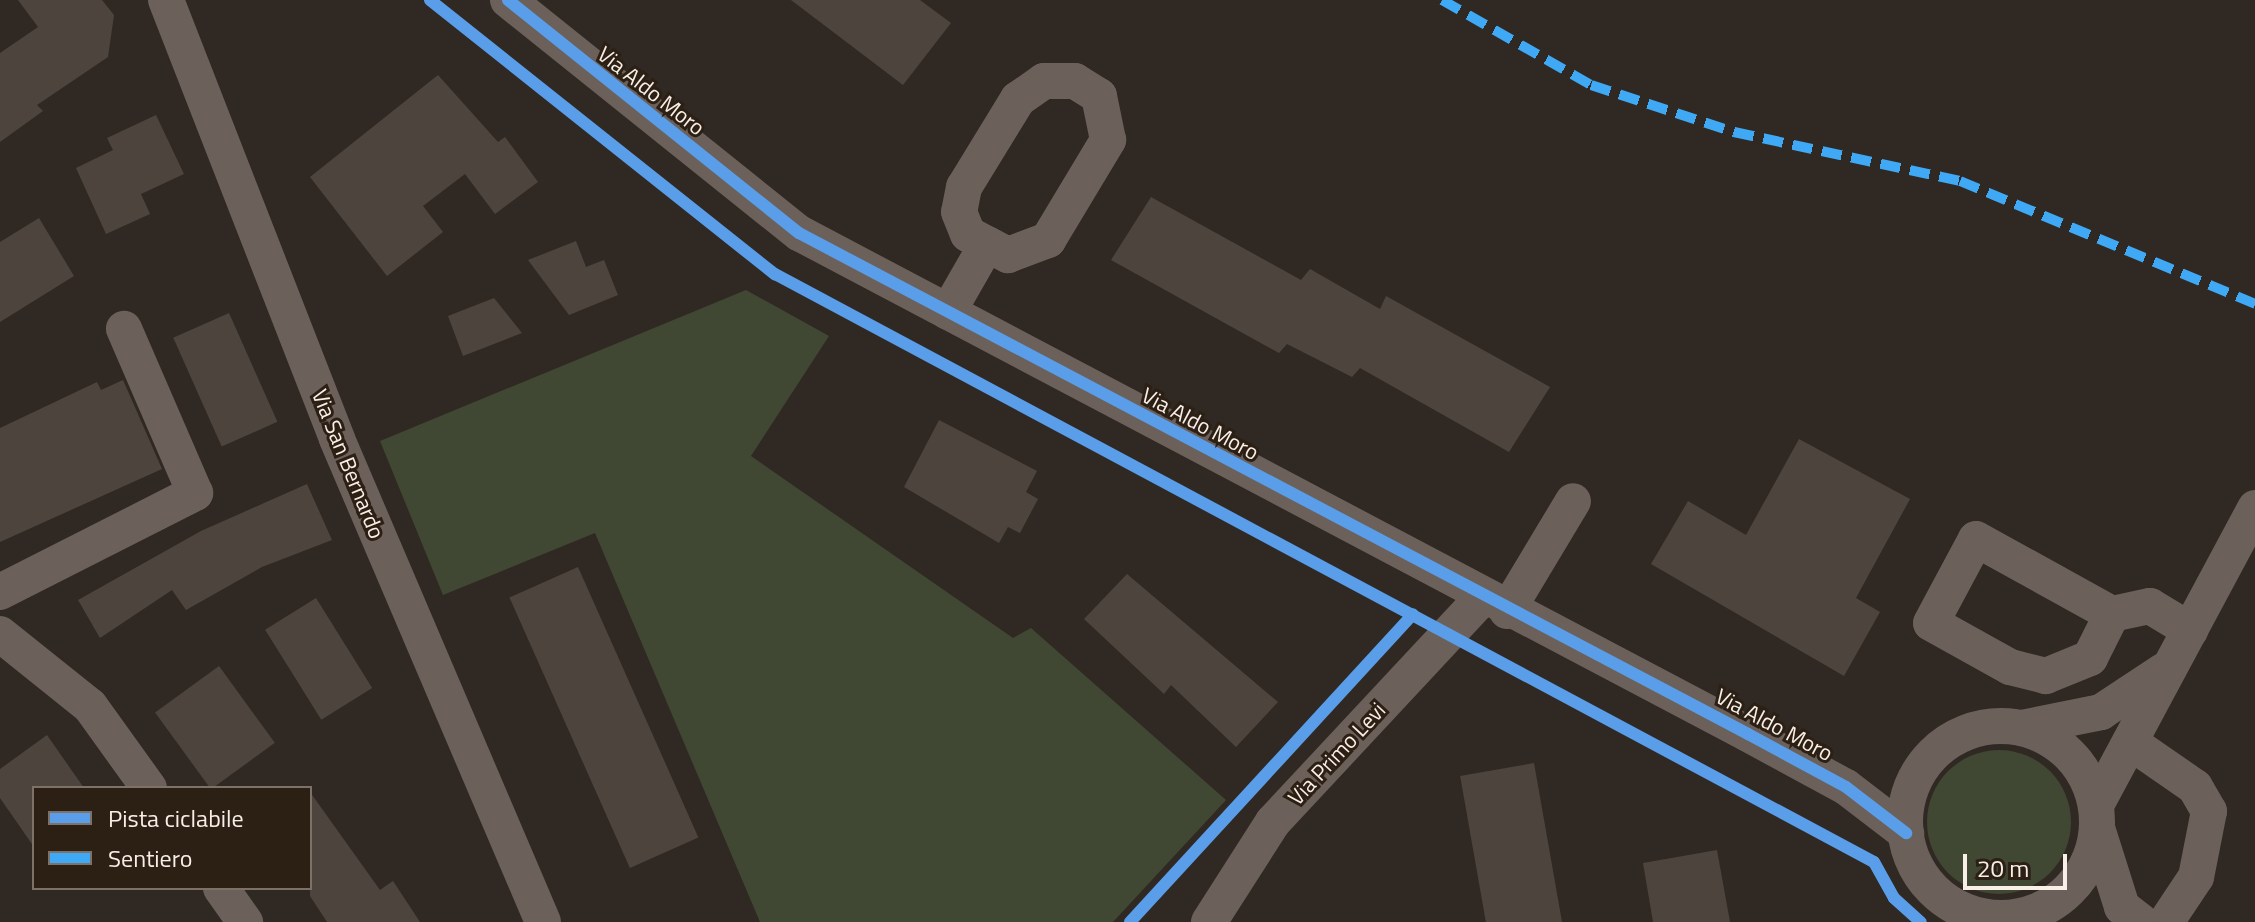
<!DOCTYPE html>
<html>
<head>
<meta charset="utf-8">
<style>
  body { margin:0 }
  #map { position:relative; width:2255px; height:922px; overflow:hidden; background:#302923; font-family:"Titillium Web",sans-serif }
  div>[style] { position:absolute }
  .green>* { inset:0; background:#404733 }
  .round { border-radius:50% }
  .building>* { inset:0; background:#4d443d; transform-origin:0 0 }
  .minor>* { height:36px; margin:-18px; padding:0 18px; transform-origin:18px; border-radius:18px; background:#6c615a }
  .minor>.ring { margin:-18px; padding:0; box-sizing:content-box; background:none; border:36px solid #6c615a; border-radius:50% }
  .quiet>* { height:10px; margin-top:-5px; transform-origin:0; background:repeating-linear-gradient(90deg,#3fa9f5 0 20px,transparent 0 30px) }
  .cycleway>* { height:12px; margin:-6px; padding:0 6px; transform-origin:6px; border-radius:6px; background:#5a9eea }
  span { translate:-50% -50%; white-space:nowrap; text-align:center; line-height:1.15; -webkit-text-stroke:6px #2c1f14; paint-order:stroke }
  .street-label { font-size:22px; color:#f8efe7 }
  .legend { position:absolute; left:32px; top:786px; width:280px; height:104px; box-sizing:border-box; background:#2c1f14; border:2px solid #7e7268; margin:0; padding:10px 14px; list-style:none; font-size:24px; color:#f8efe7 }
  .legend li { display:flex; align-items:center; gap:16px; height:40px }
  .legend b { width:40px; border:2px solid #7e7268 }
  .scale { position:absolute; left:1963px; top:854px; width:104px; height:36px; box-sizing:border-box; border:4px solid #f8efe7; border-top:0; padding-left:10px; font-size:24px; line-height:28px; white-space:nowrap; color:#f8efe7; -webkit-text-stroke:6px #2c1f14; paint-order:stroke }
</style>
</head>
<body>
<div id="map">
  <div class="green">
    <i style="clip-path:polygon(746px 290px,829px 336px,751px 456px,1013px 638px,1031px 628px,1226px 800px,1113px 922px,760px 922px,595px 533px,443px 595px,380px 441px)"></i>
    <i class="round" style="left:1927px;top:750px;width:144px;height:144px"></i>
  </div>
  <div class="building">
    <i style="clip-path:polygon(18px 0,102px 0,114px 15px,108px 57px,37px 105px,43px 111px,0 142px,0 53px,38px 27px)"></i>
    <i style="clip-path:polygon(791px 0,920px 0,951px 23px,903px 85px)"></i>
    <i style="clip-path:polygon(438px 75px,498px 142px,505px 137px,538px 182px,495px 214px,465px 174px,423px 206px,443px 232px,387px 276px,310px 177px)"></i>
    <i style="clip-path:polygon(156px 115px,184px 174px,141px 194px,150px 214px,106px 234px,76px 168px,113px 150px,107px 138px)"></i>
    <i style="clip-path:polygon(1151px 197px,1301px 280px,1310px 269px,1380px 309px,1386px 296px,1550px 387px,1509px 452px,1360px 368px,1352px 377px,1287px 344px,1279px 353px,1111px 260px)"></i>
    <i style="clip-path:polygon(39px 218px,74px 276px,0 322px,0 242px)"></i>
    <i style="clip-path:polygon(576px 241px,586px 267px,604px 260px,618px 295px,569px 315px,528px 260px)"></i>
    <i style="clip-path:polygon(494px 298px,522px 333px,463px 356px,448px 316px)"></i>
    <i style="left:229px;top:313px;width:119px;height:61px;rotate:66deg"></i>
    <i style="clip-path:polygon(123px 380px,162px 469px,0 542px,0 428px,97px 382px,101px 390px)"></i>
    <i style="clip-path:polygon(939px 420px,1037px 471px,1026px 492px,1038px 499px,1020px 533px,1008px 527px,999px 543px,904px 487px)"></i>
    <i style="clip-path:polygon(1799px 439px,1910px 499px,1856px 598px,1880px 612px,1844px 676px,1651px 564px,1688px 501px,1746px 535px)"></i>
    <i style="clip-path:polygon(307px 484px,332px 540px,262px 567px,186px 610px,172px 590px,100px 638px,78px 600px,201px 531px)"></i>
    <i style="left:578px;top:567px;width:296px;height:75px;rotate:66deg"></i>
    <i style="clip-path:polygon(1127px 574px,1278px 702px,1236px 747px,1171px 685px,1164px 694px,1084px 619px)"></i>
    <i style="left:316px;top:598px;width:106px;height:60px;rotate:58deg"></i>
    <i style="left:219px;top:666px;width:95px;height:79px;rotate:54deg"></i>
    <i style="clip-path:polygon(47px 735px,84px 788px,34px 788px,34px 847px,0 798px,0 769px)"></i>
    <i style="left:1534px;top:763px;width:162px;height:75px;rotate:80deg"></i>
    <i style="clip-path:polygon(310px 792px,380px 890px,393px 881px,420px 922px,327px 922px,310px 896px)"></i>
    <i style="clip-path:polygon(1717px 850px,1730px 922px,1653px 922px,1643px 863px)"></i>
  </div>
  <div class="minor">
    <i style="left:166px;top:0;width:471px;rotate:68.7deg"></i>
    <i style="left:337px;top:439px;width:525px;rotate:66.9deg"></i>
    <i style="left:508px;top:0;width:373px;rotate:38.7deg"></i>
    <i style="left:799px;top:233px;width:1073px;rotate:27.83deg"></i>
    <i style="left:1748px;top:734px;width:111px;rotate:28.4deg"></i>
    <i style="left:1846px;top:787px;width:76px;rotate:37.5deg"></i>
    <i style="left:948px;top:312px;width:78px;rotate:-60.2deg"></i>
    <i style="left:987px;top:244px;width:24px;rotate:28deg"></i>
    <i style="left:1008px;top:255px;width:43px;rotate:-20.6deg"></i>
    <i style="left:1048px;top:240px;width:117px;rotate:-59deg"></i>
    <i style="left:1108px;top:140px;width:45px;rotate:-101.6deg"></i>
    <i style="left:1099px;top:96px;width:28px;rotate:-148deg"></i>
    <i style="left:1075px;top:81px;width:31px;rotate:180deg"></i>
    <i style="left:1044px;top:81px;width:32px;rotate:145deg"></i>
    <i style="left:1018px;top:99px;width:103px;rotate:121.5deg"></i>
    <i style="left:964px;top:187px;width:25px;rotate:101deg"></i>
    <i style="left:959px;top:212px;width:24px;rotate:68deg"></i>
    <i style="left:968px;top:234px;width:21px;rotate:28deg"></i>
    <i style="left:0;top:592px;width:219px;rotate:-26.9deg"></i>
    <i style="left:195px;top:493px;width:179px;rotate:-113.4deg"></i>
    <i style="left:1507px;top:611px;width:128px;rotate:-59deg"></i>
    <i style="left:2112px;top:614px;width:49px;rotate:116.6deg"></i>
    <i style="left:2090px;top:658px;width:48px;rotate:157.8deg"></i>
    <i style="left:2046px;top:676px;width:37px;rotate:-166deg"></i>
    <i style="left:2010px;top:667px;width:90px;rotate:-150.9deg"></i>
    <i style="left:1931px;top:623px;width:95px;rotate:-61.8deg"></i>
    <i style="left:1976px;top:539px;width:155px;rotate:28.9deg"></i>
    <i style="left:2112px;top:614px;width:39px;rotate:-12deg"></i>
    <i style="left:2150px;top:606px;width:47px;rotate:31deg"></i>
    <i style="left:0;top:634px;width:115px;rotate:38.7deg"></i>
    <i style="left:90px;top:706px;width:101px;rotate:54.3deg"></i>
    <i class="ring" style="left:1905px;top:726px;width:156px;height:156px"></i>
    <i style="left:2022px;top:728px;width:81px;rotate:-11.4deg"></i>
    <i style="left:2101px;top:712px;width:74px;rotate:-33.5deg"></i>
    <i style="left:2130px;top:742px;width:79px;rotate:34.7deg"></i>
    <i style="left:2195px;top:787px;width:28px;rotate:60deg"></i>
    <i style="left:2209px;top:811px;width:67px;rotate:101.1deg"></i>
    <i style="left:2196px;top:877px;width:54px;rotate:123.7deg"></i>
    <i style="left:2096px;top:805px;width:337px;rotate:-61.8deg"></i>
    <i style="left:2097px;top:828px;width:83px;rotate:72.4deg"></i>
    <i style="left:2122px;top:907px;width:24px;rotate:38deg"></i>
    <i style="left:221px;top:888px;width:42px;rotate:54.8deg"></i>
    <i style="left:1209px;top:922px;width:119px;rotate:-57.4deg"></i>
    <i style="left:1273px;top:822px;width:306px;rotate:-47deg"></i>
  </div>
  <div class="quiet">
    <i style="left:1442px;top:0;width:172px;rotate:29.7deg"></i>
    <i style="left:1591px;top:85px;width:151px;rotate:18.2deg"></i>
    <i style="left:1734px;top:132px;width:231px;rotate:12.2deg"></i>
    <i style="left:1960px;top:181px;width:320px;rotate:22.6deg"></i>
  </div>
  <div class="cycleway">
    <i style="left:430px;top:0;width:441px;rotate:38.5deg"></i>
    <i style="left:775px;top:274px;width:1246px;rotate:28.15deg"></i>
    <i style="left:1874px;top:862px;width:41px;rotate:60.9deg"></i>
    <i style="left:1894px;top:898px;width:36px;rotate:42deg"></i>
    <i style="left:508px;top:0;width:373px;rotate:38.7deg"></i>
    <i style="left:799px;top:233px;width:1073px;rotate:27.83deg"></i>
    <i style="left:1748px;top:734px;width:111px;rotate:28.4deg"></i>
    <i style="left:1846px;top:787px;width:76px;rotate:37.5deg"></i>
    <i style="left:1130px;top:922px;width:418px;rotate:-47.4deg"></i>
  </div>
  <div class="street-label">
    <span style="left:651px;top:91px;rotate:38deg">Via Aldo Moro</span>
    <span style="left:1200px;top:424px;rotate:28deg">Via Aldo Moro</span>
    <span style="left:348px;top:464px;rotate:68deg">Via San Bernardo</span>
    <span style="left:1774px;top:725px;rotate:28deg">Via Aldo Moro</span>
    <span style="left:1337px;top:754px;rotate:-47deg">Via Primo Levi</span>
  </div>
  <ul class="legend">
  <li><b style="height:10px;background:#5a9eea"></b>Pista ciclabile</li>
  <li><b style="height:10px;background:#3fa9f5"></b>Sentiero</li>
  </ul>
  <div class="scale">20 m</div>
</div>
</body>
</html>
